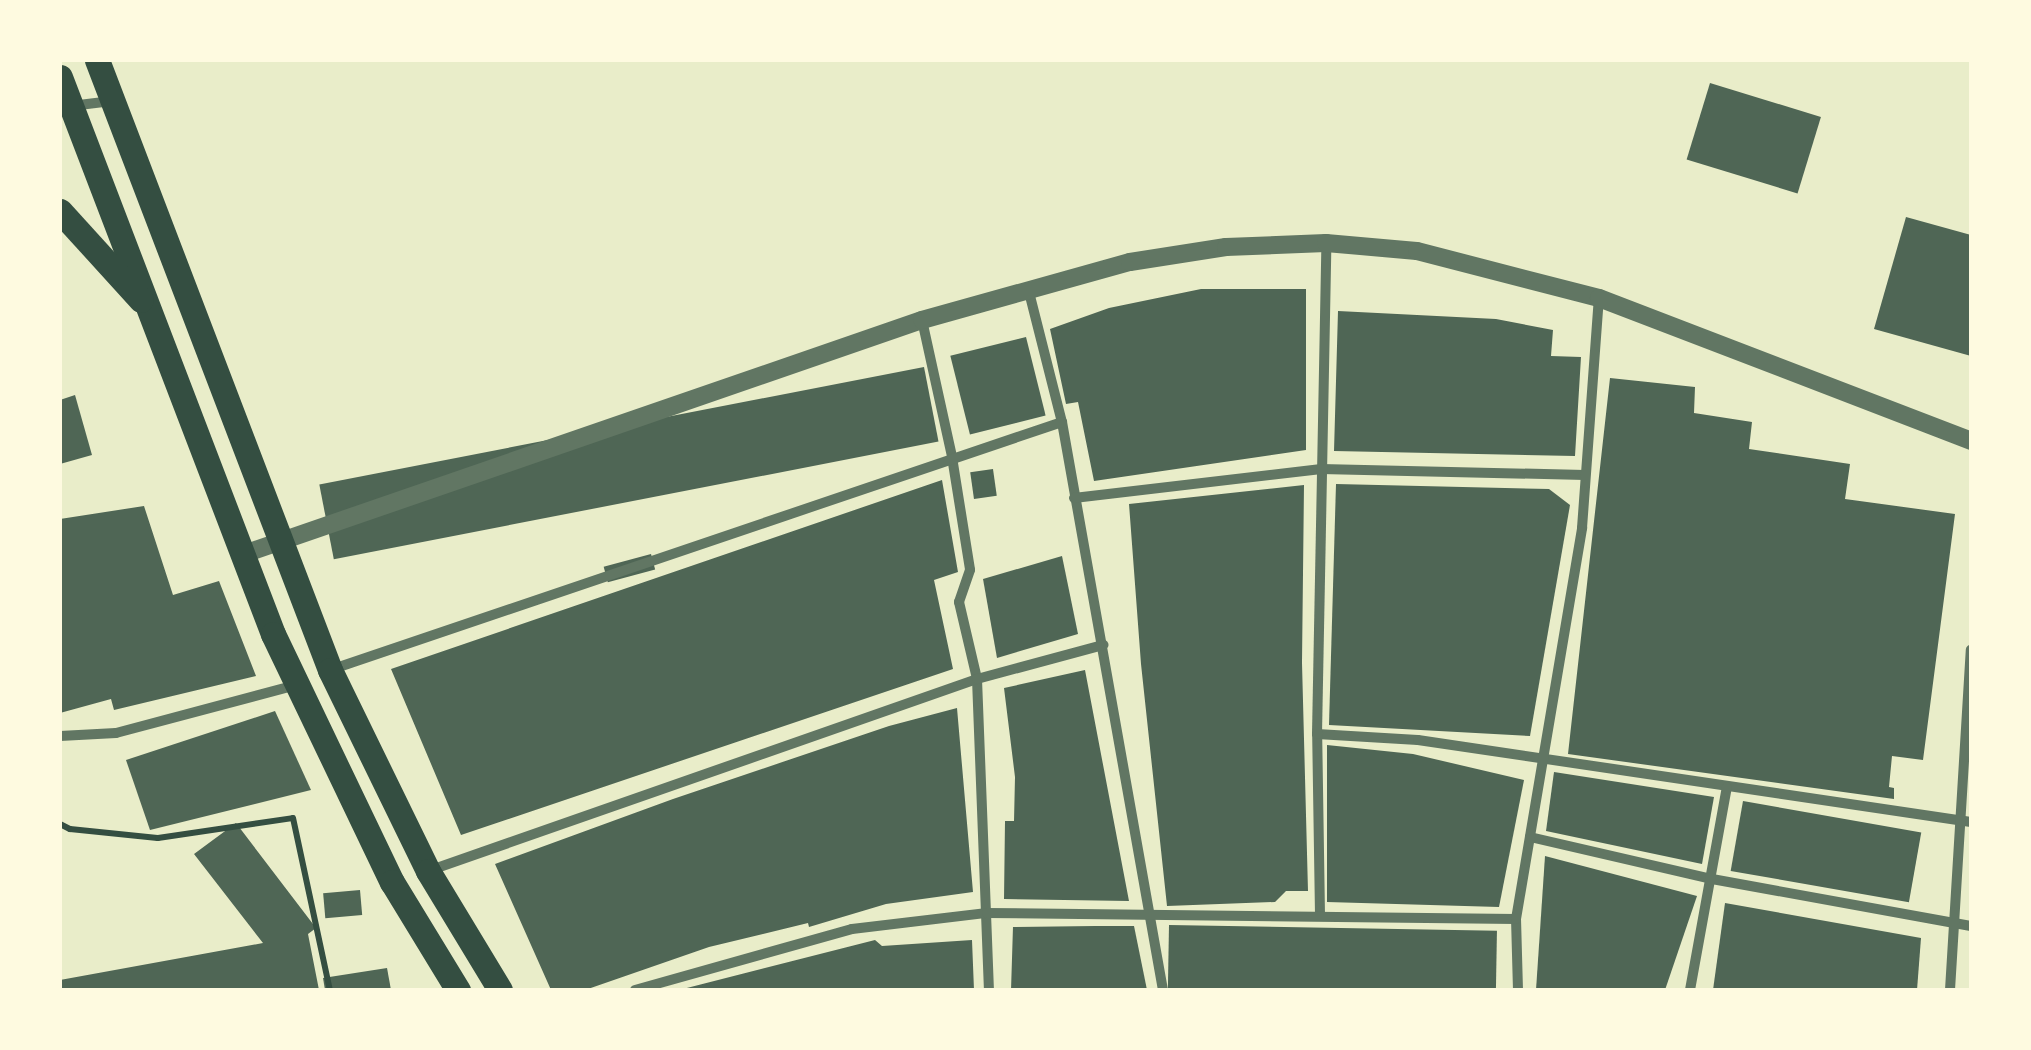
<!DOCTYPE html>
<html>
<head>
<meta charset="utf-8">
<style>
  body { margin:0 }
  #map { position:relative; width:2031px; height:1050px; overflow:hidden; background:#e9edc9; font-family:Inter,sans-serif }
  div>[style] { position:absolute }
  .building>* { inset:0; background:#4f6655; transform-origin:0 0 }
  .path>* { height:6px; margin:-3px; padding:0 3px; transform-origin:3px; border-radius:3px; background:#344e41 }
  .minor>* { height:10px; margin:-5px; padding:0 5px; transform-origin:5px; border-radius:5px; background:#617663 }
  .tertiary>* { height:18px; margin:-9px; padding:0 9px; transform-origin:9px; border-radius:9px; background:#617663 }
  .primary>* { height:25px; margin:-12.5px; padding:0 12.5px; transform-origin:12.5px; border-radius:12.5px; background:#344e41 }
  span { translate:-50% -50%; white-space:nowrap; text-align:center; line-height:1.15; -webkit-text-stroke:8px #fefae0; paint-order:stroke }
  .frame { position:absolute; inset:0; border:62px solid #fefae0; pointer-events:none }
</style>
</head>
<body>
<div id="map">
  <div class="building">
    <i style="left:1710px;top:83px;width:116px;height:80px;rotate:17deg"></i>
    <i style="clip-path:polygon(1906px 217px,1971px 235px,1971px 356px,1874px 329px)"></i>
    <i style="clip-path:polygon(1201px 289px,1306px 289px,1306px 450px,1094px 481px,1078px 402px,1066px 404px,1050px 329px,1109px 308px)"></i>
    <i style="clip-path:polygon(1338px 311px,1496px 319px,1553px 330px,1551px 356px,1581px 357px,1575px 456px,1334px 451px)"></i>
    <i style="left:1026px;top:337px;width:81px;height:78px;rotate:76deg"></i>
    <i style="left:924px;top:367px;width:76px;height:616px;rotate:79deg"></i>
    <i style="clip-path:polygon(1610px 378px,1695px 387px,1694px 413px,1752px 422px,1749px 449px,1850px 464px,1845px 499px,1955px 514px,1923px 760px,1892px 756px,1889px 787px,1894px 788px,1894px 799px,1568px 754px)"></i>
    <i style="clip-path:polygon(75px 395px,92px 455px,60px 464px,60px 400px)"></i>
    <i style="left:993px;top:469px;width:27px;height:23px;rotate:82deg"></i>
    <i style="clip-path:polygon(942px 480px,958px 572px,934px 580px,953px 669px,461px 835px,391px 669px)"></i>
    <i style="clip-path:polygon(1336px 484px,1549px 489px,1570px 505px,1530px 736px,1329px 725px)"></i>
    <i style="clip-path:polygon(1304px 485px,1302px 663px,1308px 891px,1286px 891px,1275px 902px,1167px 906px,1141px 664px,1129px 504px)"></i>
    <i style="clip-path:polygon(144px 506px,173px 595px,219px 581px,256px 676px,114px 710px,111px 699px,60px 713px,60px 519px)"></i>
    <i style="left:651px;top:554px;width:16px;height:49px;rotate:75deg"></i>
    <i style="clip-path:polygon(1062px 556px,1078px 634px,997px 658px,983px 579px)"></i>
    <i style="clip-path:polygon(1085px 670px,1129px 901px,1004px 899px,1005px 821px,1014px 821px,1015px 777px,1004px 688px)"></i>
    <i style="clip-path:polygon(957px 708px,973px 892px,886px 904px,809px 927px,808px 923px,709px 947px,585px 990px,551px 990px,495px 864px,673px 799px,889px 726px)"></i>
    <i style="clip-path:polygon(275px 711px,311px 790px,150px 830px,126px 760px)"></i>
    <i style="clip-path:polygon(1327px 745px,1413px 754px,1524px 780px,1499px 907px,1327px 902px)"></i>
    <i style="clip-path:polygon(1554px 772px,1714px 797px,1702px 864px,1546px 831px)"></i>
    <i style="left:1743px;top:801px;width:181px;height:71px;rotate:10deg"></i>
    <i style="clip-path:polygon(236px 823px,316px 928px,308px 934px,319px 990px,60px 990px,60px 980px,263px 943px,194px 854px)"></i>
    <i style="clip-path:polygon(1545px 856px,1697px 896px,1665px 990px,1536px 990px)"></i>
    <i style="left:360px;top:890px;width:25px;height:37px;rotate:85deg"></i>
    <i style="clip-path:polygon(1725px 903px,1921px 938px,1917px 990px,1713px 990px)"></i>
    <i style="left:1169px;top:925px;width:328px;height:66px;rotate:1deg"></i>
    <i style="clip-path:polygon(1095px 926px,1134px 926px,1147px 990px,1011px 990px,1013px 927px)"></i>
    <i style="clip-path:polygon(875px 940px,882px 946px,972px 940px,974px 990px,679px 990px)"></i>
    <i style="clip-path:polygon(387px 968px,391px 990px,325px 990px,323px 978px)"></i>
  </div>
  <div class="path">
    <i style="left:60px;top:824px;width:11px;rotate:27deg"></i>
    <i style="left:70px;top:829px;width:88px;rotate:5.8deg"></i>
    <i style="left:158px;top:838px;width:136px;rotate:-8.4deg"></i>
    <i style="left:293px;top:818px;width:176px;rotate:77.9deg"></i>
  </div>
  <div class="minor">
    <i style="left:71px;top:106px;width:41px;rotate:-7deg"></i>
    <i style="left:1028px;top:288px;width:138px;rotate:75.8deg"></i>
    <i style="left:1062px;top:422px;width:577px;rotate:79.92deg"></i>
    <i style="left:922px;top:320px;width:140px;rotate:77.6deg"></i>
    <i style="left:952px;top:457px;width:114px;rotate:80.9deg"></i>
    <i style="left:970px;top:570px;width:34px;rotate:109deg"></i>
    <i style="left:959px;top:602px;width:79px;rotate:76.8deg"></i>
    <i style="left:977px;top:679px;width:311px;rotate:87.8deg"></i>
    <i style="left:1074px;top:498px;width:249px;rotate:-6.7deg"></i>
    <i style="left:1321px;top:469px;width:264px;rotate:1.3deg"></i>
    <i style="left:330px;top:670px;width:773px;rotate:-18.72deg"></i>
    <i style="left:1317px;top:734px;width:101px;rotate:3.4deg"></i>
    <i style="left:1418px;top:740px;width:559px;rotate:8.43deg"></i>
    <i style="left:60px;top:736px;width:56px;rotate:-3.1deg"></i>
    <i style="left:116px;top:733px;width:186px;rotate:-14.9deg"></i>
    <i style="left:1530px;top:837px;width:187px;rotate:13deg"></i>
    <i style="left:1712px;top:879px;width:263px;rotate:10.3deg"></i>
    <i style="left:431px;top:870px;width:578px;rotate:-19.28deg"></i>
    <i style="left:977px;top:679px;width:131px;rotate:-15.1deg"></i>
    <i style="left:1320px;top:915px;width:181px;rotate:-90.9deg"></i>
    <i style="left:1317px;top:734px;width:491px;rotate:-88.9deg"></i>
    <i style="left:635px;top:990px;width:225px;rotate:-15.7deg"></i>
    <i style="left:852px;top:929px;width:136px;rotate:-6.8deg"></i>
    <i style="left:987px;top:913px;width:529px;rotate:0.65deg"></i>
    <i style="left:1518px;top:990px;width:71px;rotate:-91.6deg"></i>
    <i style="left:1516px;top:919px;width:397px;rotate:-80.4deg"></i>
    <i style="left:1582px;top:528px;width:231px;rotate:-85.8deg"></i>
    <i style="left:1690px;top:990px;width:206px;rotate:-79.7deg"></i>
    <i style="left:1950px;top:990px;width:341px;rotate:-86.5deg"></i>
  </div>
  <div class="tertiary">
    <i style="left:244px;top:554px;width:717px;rotate:-19.04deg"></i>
    <i style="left:922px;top:320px;width:216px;rotate:-15.6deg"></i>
    <i style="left:1130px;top:262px;width:97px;rotate:-8.9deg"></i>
    <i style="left:1226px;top:247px;width:100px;rotate:-2.3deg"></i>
    <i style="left:1326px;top:243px;width:91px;rotate:5deg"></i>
    <i style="left:1417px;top:251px;width:188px;rotate:14.5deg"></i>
    <i style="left:1599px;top:298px;width:399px;rotate:21deg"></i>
  </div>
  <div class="primary">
    <i style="left:97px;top:60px;width:653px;rotate:69.09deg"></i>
    <i style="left:330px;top:670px;width:224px;rotate:64deg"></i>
    <i style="left:428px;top:871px;width:139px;rotate:58.8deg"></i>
    <i style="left:60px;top:77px;width:596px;rotate:69.07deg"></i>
    <i style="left:273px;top:634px;width:275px;rotate:64.4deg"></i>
    <i style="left:392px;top:882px;width:127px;rotate:58.6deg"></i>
    <i style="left:60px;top:211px;width:120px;rotate:47.7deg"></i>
  </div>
  <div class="frame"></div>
</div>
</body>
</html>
